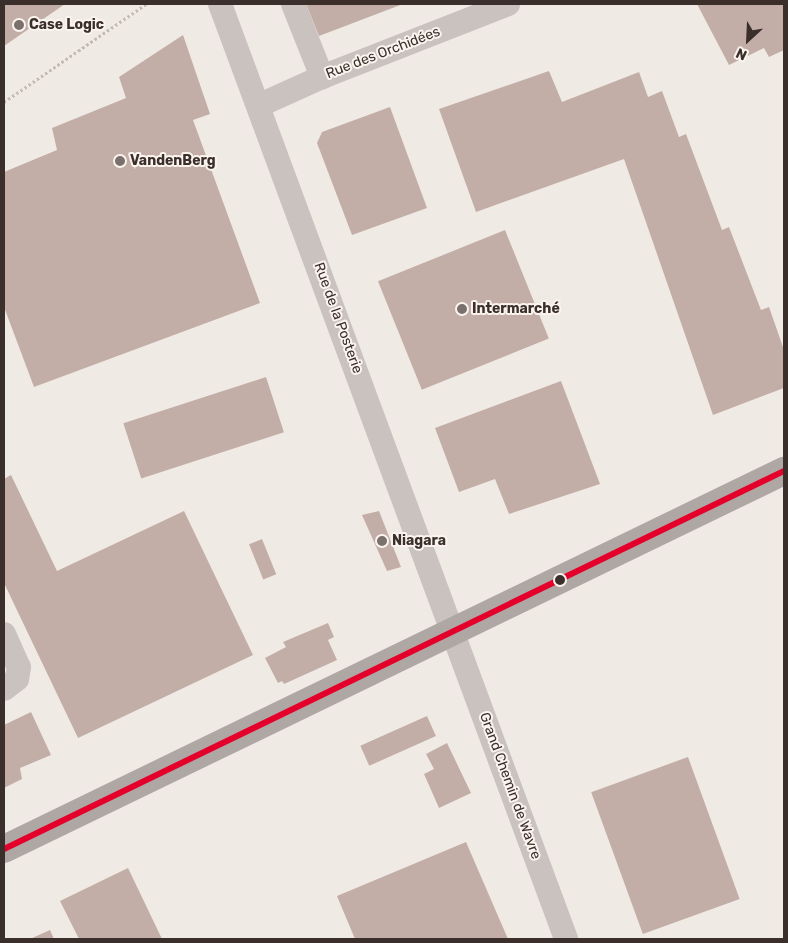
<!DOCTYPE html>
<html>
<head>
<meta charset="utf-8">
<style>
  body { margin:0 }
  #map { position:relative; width:788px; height:943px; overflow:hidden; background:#f0eae5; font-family:Rubik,sans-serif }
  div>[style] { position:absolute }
  .building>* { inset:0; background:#c3aea7; transform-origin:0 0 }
  .path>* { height:3px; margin-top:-1.5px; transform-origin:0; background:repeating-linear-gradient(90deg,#c2bbb6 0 2.5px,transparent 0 5px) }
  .minor>* { height:24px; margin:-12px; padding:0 12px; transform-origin:12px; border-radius:12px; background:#c9c2be }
  .major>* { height:28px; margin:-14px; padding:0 14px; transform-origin:14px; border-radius:14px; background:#aea7a3 }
  .bus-1>* { height:6px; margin:-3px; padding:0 3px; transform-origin:3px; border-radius:3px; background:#e4002b }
  .dots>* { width:14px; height:14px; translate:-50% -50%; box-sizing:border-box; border:2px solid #fbf4ee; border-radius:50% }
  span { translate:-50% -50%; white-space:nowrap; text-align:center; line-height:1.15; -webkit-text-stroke:4px #fbf4ee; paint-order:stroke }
  .poi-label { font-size:14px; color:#3b2f2b; font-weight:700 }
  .left { translate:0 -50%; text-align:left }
  .street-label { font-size:14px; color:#3b2f2b }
  .frame { position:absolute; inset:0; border:5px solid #3b2f2b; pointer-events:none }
  .north { position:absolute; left:723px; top:15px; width:50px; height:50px; -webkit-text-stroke:4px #fbf4ee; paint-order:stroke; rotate:205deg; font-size:14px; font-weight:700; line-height:20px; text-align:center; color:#3b2f2b }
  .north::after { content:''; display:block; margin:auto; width:18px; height:22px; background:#3b2f2b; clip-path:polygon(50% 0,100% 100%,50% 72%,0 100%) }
</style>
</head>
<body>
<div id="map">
  <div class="building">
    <i style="clip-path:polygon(4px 4px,65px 4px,4px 46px)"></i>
    <i style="clip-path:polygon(306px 4px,403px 4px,319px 36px)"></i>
    <i style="clip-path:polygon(697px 4px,784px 4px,784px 50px,769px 57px,764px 48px,729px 65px)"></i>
    <i style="clip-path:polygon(183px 35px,210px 114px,193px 120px,260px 303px,34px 387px,4px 307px,4px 172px,57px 150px,52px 128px,126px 98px,119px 77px)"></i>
    <i style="clip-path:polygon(549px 71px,562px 102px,639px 72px,648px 97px,662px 91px,679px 137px,686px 134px,722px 230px,729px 227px,761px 310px,769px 307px,784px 350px,784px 388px,713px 415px,624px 159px,476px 212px,439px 109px)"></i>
    <i style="clip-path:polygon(390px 107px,427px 208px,352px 235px,317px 143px,322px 132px)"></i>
    <i style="left:505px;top:230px;width:117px;height:137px;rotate:68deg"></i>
    <i style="left:266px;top:377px;width:58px;height:150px;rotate:72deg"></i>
    <i style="clip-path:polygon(561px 381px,600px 484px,509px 514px,495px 479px,459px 492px,435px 428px)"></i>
    <i style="clip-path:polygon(11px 475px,57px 571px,184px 511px,253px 655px,78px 738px,4px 583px,4px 479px)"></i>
    <i style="clip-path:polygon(379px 511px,401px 567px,387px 571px,362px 515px)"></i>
    <i style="left:262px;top:539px;width:38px;height:14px;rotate:68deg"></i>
    <i style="clip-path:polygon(328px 623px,334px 637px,328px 640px,337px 660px,284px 684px,282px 681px,278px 683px,265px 658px,286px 647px,283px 642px)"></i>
    <i style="clip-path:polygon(31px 712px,51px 755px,20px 768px,22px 779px,4px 788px,4px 725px)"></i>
    <i style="left:427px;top:716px;width:22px;height:73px;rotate:66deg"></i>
    <i style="clip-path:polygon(447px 743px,471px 793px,439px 808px,424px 774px,434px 769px,426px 754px)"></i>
    <i style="left:688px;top:757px;width:151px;height:103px;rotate:70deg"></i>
    <i style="clip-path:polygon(466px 842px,508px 939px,355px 939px,337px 896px)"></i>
    <i style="clip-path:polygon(128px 868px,162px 939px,79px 939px,60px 901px)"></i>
    <i style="clip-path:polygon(50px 930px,54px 939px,30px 939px)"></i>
  </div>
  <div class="path">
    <i style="left:4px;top:102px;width:173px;rotate:-34.6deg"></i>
  </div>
  <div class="minor">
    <i style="left:220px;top:4px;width:997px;rotate:69.69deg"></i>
    <i style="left:293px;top:4px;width:79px;rotate:68.3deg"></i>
    <i style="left:260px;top:105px;width:68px;rotate:-24.3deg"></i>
    <i style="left:322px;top:77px;width:200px;rotate:-21.4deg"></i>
    <i style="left:4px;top:634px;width:36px;rotate:66deg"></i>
    <i style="left:19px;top:667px;width:12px;rotate:99deg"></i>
    <i style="left:17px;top:679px;width:16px;rotate:142deg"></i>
  </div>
  <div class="major">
    <i style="left:4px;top:849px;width:867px;rotate:-25.86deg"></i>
  </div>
  <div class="bus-1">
    <i style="left:4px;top:849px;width:867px;rotate:-25.86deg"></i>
  </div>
  <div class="dots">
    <i style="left:19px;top:25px;background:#7a706c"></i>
    <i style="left:120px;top:161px;background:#7a706c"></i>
    <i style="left:462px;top:309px;background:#7a706c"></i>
    <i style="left:382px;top:541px;background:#7a706c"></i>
    <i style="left:560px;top:580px;background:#3b2f2b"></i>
  </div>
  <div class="poi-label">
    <span class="left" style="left:29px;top:25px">Case Logic</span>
    <span class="left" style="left:130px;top:161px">VandenBerg</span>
    <span class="left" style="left:472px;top:309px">Intermarché</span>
    <span class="left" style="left:392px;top:541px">Niagara</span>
  </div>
  <div class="street-label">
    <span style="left:383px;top:53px;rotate:-21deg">Rue des Orchidées</span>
    <span style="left:338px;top:318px;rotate:70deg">Rue de la Posterie</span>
    <span style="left:510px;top:786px;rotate:70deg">Grand Chemin de Wavre</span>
  </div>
  <div class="frame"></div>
  <div class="north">N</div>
</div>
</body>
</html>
